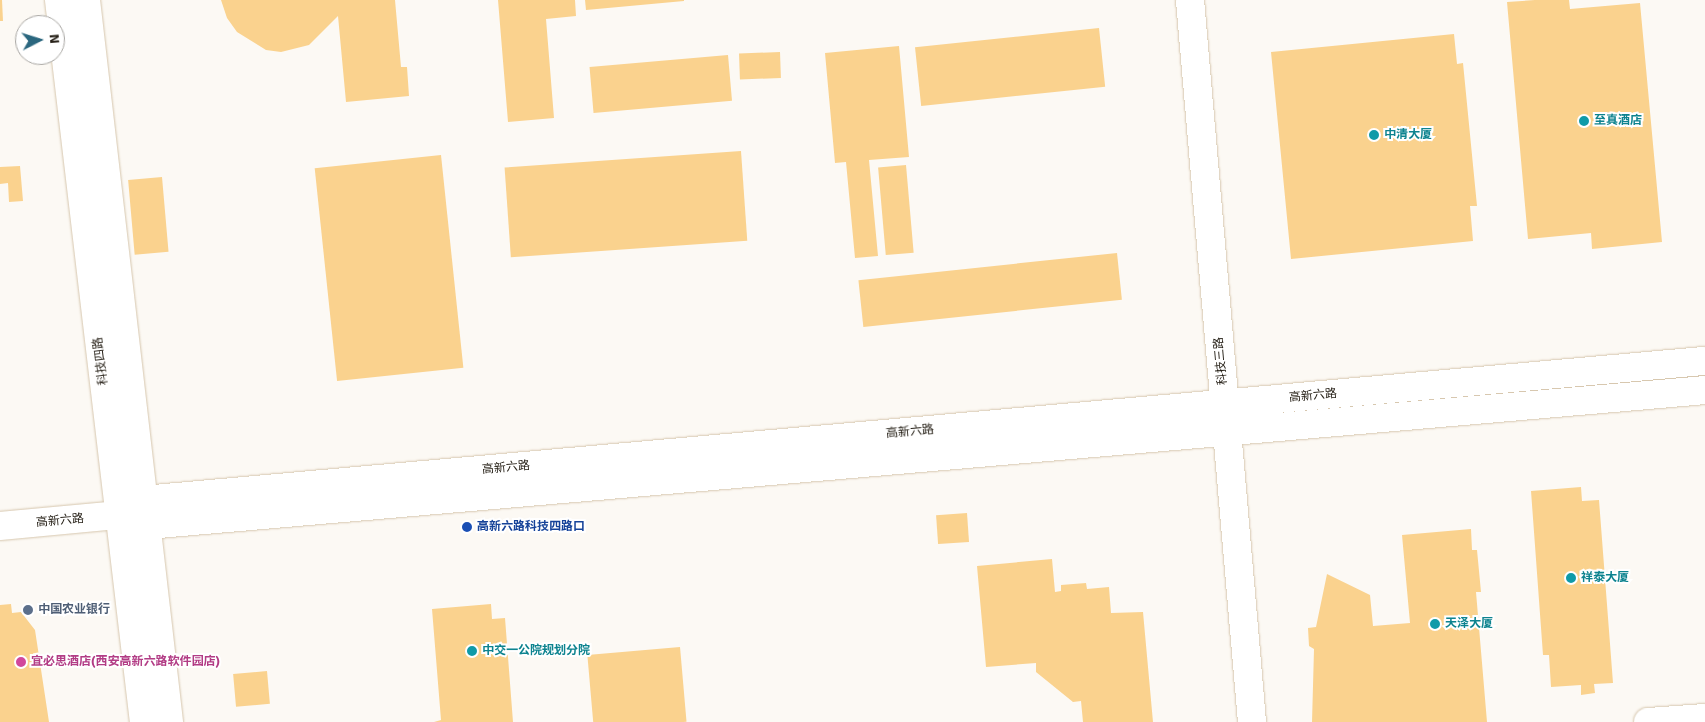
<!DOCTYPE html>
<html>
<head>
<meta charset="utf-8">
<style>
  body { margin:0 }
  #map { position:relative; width:1705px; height:722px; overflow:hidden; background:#fcf9f4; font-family:Signika,"Noto Sans SC",sans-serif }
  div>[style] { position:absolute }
  .building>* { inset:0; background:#fad28e; transform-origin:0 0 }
  .roads { filter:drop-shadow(0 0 1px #d6c6ad) drop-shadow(0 0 1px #d6c6ad) }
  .minor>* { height:28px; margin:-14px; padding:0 14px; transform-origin:14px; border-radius:14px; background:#fff }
  .tertiary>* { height:28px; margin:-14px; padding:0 14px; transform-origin:14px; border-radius:14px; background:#fff }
  .dots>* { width:14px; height:14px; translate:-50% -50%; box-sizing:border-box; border:2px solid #fff; border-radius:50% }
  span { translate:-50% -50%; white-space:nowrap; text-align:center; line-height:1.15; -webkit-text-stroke:4px #fff; paint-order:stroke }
  .culture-label { font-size:12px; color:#0d838f; font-weight:700 }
  .left { translate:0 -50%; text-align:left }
  .street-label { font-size:12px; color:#262017 }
  .transit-label { font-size:12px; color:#164399; font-weight:700 }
  .service-label { font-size:12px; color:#4e5e75; font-weight:700 }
  .hotel-label { font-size:12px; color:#b23c85; font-weight:700 }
  .north { position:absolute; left:15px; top:15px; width:50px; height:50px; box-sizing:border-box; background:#fff; border:1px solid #a8a6a2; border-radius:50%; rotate:85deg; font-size:14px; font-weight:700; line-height:20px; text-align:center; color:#262017 }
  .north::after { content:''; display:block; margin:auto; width:18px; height:22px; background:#2b677f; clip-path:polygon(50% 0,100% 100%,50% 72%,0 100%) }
</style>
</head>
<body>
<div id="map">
  <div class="building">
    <i style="clip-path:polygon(0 0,2px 0,3px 21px,0 21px)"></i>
    <i style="clip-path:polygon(221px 0,395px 0,401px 67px,407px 67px,409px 96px,346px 102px,338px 16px,309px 45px,281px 52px,266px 50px,237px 32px,227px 18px)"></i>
    <i style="clip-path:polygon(498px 0,575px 0,576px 16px,546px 19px,554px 118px,508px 122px)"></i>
    <i style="clip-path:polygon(585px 0,684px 0,684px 1px,586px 10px)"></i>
    <i style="clip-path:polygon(1535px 0,1569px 0,1570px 9px,1640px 3px,1662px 242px,1592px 249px,1591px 233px,1528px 239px,1507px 2px)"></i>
    <i style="left:1099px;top:28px;width:59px;height:185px;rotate:84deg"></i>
    <i style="clip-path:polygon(1454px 34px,1457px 64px,1463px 63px,1477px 206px,1470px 206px,1473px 241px,1291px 259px,1271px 52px)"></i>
    <i style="clip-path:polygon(899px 46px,909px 157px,869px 160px,878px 256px,855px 258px,846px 162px,835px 163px,825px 53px)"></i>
    <i style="left:780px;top:52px;width:26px;height:41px;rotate:88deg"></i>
    <i style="left:728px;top:55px;width:46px;height:139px;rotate:85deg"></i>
    <i style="left:741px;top:151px;width:90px;height:237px;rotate:86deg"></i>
    <i style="left:441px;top:155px;width:214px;height:127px;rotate:84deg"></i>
    <i style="left:906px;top:165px;width:88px;height:28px;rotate:85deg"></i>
    <i style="clip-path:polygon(20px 166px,23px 201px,9px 202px,8px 183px,0 184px,0 167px)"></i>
    <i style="left:162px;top:177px;width:75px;height:34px;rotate:85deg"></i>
    <i style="left:1117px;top:253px;width:47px;height:260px;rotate:84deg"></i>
    <i style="clip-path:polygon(1581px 487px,1582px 501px,1599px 500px,1613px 683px,1594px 684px,1595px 693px,1581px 695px,1581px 685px,1551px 687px,1549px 655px,1543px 655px,1531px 491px)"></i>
    <i style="left:967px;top:513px;width:29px;height:31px;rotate:86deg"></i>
    <i style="clip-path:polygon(1471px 529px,1472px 550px,1477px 550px,1481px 592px,1476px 592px,1487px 722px,1312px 722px,1314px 649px,1309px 646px,1308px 628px,1316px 627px,1327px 574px,1370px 595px,1373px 626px,1410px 623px,1402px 535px)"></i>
    <i style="clip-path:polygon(1052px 559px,1055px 592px,1061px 591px,1061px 585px,1086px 583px,1087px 589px,1109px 587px,1111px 613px,1143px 612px,1153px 722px,1083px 722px,1081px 701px,1073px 702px,1036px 672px,1036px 663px,986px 667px,977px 566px)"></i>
    <i style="clip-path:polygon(11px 604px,12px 613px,21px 612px,35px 630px,49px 722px,0 722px,0 605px)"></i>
    <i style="clip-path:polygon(491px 604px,492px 619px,505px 618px,513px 722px,434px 722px,441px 720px,432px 609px)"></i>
    <i style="left:680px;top:647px;width:75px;height:93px;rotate:85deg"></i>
    <i style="left:267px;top:671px;width:33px;height:34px;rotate:85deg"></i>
  </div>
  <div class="roads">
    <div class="minor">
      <i style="left:1648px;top:722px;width:57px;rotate:-4deg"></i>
    </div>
    <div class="tertiary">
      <i style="left:59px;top:0;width:727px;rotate:83.29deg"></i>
      <i style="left:86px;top:0;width:727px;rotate:83.44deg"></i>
      <i style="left:1190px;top:0;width:725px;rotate:85.09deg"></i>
      <i style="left:119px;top:515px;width:28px;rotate:-32deg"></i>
      <i style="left:143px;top:500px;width:1568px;rotate:-5.09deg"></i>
      <i style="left:0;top:526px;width:120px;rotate:-5.3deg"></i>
      <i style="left:119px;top:515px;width:30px;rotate:20deg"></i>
      <i style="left:147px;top:525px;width:1564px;rotate:-4.95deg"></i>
    </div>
  </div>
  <div class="dots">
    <i style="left:1584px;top:121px;background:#0f9aa8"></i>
    <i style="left:1374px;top:135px;background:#0f9aa8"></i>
    <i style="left:467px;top:527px;background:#1a4fb4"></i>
    <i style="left:1571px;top:578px;background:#0f9aa8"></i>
    <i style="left:28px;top:610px;background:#5c6f8a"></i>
    <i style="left:1435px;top:624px;background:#0f9aa8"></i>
    <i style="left:472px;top:651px;background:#0f9aa8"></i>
    <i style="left:21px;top:662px;background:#d1479c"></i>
  </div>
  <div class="culture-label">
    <span class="left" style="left:1594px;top:121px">至真酒店</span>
    <span class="left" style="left:1384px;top:135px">中清大厦</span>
    <span class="left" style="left:1581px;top:578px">祥泰大厦</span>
    <span class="left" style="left:1445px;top:624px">天泽大厦</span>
    <span class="left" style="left:482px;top:651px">中交一公院规划分院</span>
  </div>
  <div class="street-label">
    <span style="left:101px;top:361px;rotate:-97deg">科技四路</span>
    <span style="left:1221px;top:361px;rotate:-95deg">科技三路</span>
    <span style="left:1313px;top:396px;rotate:-5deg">高新六路</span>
    <span style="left:910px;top:432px;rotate:-5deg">高新六路</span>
    <span style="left:506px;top:468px;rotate:-5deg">高新六路</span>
    <span style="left:60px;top:521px;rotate:-5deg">高新六路</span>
  </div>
  <div class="transit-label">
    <span class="left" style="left:477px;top:527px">高新六路科技四路口</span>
  </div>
  <div class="service-label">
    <span class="left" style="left:38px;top:610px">中国农业银行</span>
  </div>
  <div class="hotel-label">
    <span class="left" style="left:31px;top:662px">宜必思酒店(西安高新六路软件园店)</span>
  </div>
  <div class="north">N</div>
</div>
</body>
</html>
